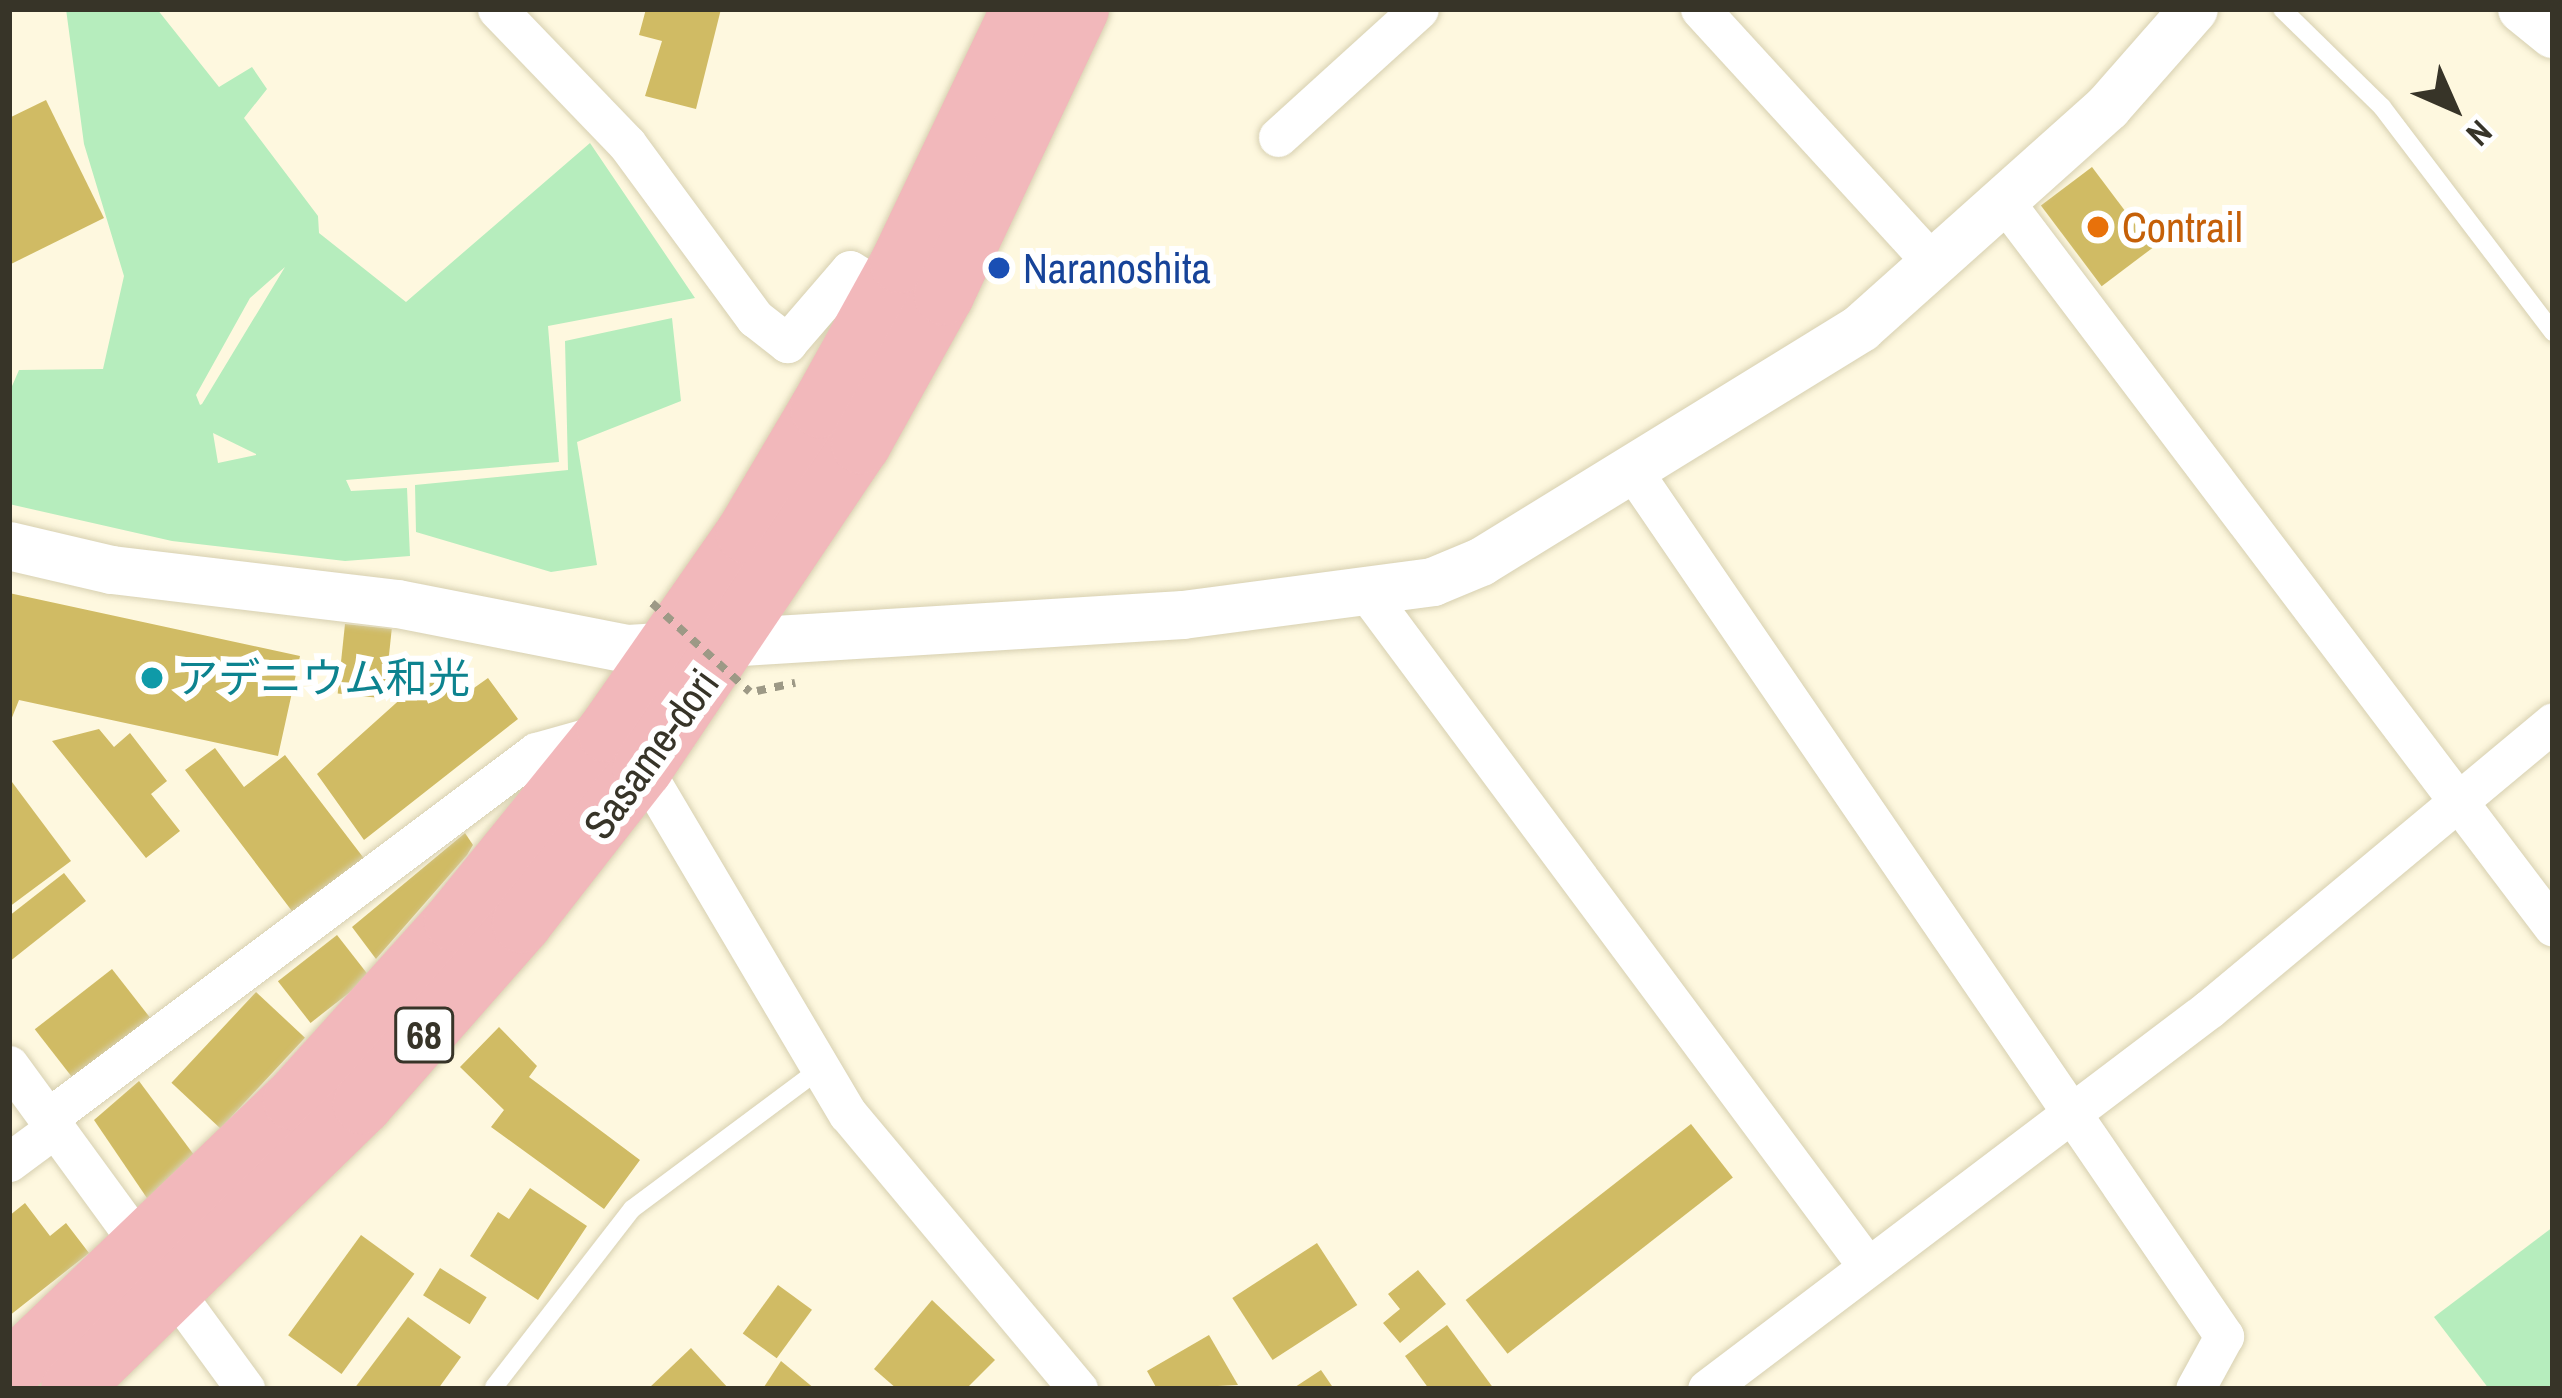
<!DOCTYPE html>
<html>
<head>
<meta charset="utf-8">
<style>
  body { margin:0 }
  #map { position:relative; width:2562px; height:1398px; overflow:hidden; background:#fef8df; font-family:"Archivo Narrow","Noto Sans JP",sans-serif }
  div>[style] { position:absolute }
  .green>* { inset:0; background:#b6edbd }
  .building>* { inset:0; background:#d0bb64; transform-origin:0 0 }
  .path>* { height:8px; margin-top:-4px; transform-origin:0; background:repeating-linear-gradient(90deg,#9d9986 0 9px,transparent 0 18px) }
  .roads { filter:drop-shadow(0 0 3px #d7d0b1) drop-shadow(0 0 3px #d7d0b1) }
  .service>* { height:18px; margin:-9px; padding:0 9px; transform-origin:9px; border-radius:9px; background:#fff }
  .minor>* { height:39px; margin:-19.5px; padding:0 19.5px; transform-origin:19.5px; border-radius:19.5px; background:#fff }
  .tertiary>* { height:48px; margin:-24px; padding:0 24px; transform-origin:24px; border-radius:24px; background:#fff }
  .primary>* { height:60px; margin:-30px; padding:0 30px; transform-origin:30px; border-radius:30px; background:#f2b8bb }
  .path-bridge>* { height:8px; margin-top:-4px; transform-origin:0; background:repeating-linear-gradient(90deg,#9d9986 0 9px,transparent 0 18px) }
  .dots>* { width:33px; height:33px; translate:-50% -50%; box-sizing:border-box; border:6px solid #fff; border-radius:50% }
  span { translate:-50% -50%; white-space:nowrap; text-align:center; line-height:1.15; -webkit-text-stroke:12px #fff; paint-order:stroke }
  .shield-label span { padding:3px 9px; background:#fff; border:3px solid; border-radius:9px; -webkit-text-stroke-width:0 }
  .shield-label { font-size:39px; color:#373428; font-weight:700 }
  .food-label { font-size:42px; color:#c56008 }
  .left { translate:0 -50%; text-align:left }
  .transit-label { font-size:42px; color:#164399 }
  .culture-label { font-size:42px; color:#0d838f }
  .street-label { font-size:42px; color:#373428 }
  .frame { position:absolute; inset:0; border:12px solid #373428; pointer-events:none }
  .north { position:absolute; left:2394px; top:48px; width:120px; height:120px; -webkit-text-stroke:9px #fff; paint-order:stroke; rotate:135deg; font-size:33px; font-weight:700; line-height:48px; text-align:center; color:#373428 }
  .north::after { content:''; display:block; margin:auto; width:42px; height:54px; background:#373428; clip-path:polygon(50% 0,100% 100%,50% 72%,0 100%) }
</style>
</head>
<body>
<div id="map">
  <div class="green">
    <i style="clip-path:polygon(evenodd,66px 9px,157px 9px,219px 87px,252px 67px,267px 89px,244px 118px,318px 216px,319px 233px,406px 302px,590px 143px,695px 298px,548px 326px,559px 462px,346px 480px,351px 491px,407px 488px,410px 556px,345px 561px,172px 541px,9px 504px,9px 393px,19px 370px,103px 369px,124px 276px,84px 144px,66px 9px,285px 267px,202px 404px,200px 405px,196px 395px,250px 298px,285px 267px,66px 9px,213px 433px,256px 454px,256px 455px,218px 463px,213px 433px)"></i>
    <i style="clip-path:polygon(672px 318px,681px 401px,577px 442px,597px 565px,551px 572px,416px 532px,415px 485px,568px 470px,565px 341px)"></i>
    <i style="clip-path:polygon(2553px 1227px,2553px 1389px,2489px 1389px,2434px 1317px)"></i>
  </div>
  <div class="building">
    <i style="clip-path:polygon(646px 9px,721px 9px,696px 109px,645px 96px,662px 41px,639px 35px)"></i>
    <i style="clip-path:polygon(46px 100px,104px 218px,9px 265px,9px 118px)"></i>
    <i style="left:2092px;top:167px;width:101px;height:64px;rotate:53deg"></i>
    <i style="clip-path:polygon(9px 593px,300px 656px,278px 756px,19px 700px,9px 725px)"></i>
    <i style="left:345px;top:624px;width:47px;height:70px;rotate:6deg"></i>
    <i style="clip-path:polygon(434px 669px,457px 700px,488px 678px,518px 719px,364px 840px,317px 774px)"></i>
    <i style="clip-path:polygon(99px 729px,114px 747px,130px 733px,167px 781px,151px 794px,180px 831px,146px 858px,52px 741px)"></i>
    <i style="clip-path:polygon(215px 748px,244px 787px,285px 755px,369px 865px,298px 919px,185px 770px)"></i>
    <i style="clip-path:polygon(9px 778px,71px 861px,9px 907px)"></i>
    <i style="clip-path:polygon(465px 833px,473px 845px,467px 855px,376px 959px,352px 927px)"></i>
    <i style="clip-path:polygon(64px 873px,86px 901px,9px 962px,9px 916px)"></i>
    <i style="left:337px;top:935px;width:53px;height:75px;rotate:52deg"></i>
    <i style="left:112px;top:969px;width:67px;height:98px;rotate:52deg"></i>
    <i style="left:256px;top:992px;width:67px;height:124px;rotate:43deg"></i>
    <i style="clip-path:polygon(499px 1027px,537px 1066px,529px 1077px,640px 1160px,604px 1209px,491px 1127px,504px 1110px,460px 1067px)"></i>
    <i style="clip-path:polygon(139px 1081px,197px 1159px,151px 1204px,94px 1120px)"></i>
    <i style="left:1691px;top:1124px;width:68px;height:286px;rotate:52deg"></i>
    <i style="clip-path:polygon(530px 1188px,587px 1226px,538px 1300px,470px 1256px,498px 1212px,509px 1219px)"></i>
    <i style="clip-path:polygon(25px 1203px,50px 1236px,66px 1223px,89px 1253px,9px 1316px,9px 1216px)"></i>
    <i style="left:361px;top:1235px;width:66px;height:124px;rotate:36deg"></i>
    <i style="left:1317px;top:1243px;width:74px;height:101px;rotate:57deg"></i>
    <i style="left:440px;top:1268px;width:55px;height:32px;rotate:32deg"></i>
    <i style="clip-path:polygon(1418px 1270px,1446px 1304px,1400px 1343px,1383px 1323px,1400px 1309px,1388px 1294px)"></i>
    <i style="left:778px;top:1285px;width:42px;height:60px;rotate:36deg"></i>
    <i style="clip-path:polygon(932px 1300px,995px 1360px,966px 1389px,897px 1389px,874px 1369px)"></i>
    <i style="clip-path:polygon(408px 1317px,461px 1357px,438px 1389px,354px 1389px)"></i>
    <i style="clip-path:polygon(1447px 1325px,1494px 1389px,1429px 1389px,1405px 1356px)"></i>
    <i style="clip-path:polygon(1209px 1335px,1238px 1385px,1157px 1389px,1147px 1371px)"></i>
    <i style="clip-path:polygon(691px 1348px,729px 1389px,648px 1389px)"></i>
    <i style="clip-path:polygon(781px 1361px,815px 1389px,764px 1387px)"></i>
    <i style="clip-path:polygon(1321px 1370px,1334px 1389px,1292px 1389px)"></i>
  </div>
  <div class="path">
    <i style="left:757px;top:691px;width:39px;rotate:-12deg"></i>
  </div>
  <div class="roads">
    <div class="service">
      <i style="left:2282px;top:9px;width:140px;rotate:44.4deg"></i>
      <i style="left:2382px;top:107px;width:283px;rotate:52.8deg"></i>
      <i style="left:494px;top:1387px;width:225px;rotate:-52.2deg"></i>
      <i style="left:632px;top:1209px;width:236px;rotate:-36.7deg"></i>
    </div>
    <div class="minor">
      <i style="left:497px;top:9px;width:187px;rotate:46.1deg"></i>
      <i style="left:627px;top:144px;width:216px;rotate:53.7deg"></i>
      <i style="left:755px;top:318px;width:41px;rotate:38deg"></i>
      <i style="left:787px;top:343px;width:96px;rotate:-49.2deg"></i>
      <i style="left:850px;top:270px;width:40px;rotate:32deg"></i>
      <i style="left:1700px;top:9px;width:345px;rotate:47.5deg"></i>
      <i style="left:1278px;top:137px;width:190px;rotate:-42.2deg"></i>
      <i style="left:2004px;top:201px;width:910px;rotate:52.9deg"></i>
      <i style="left:1630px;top:467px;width:1053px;rotate:55.65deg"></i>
      <i style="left:2224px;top:1336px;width:60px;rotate:118.7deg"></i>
      <i style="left:1368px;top:594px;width:838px;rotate:53.39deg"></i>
      <i style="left:643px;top:768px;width:402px;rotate:59.4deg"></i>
      <i style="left:848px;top:1114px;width:359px;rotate:50.1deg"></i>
      <i style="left:9px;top:1065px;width:401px;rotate:53.9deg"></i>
      <i style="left:48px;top:1118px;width:610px;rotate:-36.87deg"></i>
      <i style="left:536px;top:752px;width:74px;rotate:-15.7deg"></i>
      <i style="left:9px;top:1162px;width:57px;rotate:-36.5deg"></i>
      <i style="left:1707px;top:1389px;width:630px;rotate:-37.12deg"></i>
      <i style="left:2209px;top:1009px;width:448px;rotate:-39.8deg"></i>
    </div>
    <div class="tertiary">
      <i style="left:2522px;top:9px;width:40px;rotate:39deg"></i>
      <i style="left:9px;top:546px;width:106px;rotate:13.1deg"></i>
      <i style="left:112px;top:570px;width:288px;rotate:6.8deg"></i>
      <i style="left:398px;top:604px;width:234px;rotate:11.1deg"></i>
      <i style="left:628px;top:649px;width:556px;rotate:-3.51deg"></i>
      <i style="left:1183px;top:615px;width:252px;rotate:-7.5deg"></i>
      <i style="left:1433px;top:582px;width:52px;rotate:-22.6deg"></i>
      <i style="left:1481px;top:562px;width:446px;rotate:-31.6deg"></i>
      <i style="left:1861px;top:328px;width:331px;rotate:-41.8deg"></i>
      <i style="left:2108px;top:107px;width:130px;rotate:-48.7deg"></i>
    </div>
    <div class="primary">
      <i style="left:9px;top:1372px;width:393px;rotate:-43.8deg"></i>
      <i style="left:293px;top:1100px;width:241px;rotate:-48deg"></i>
      <i style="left:454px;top:921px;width:243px;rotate:-51deg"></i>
      <i style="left:607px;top:732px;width:243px;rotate:-55.1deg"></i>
      <i style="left:746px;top:533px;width:145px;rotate:-59.4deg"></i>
      <i style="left:820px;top:408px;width:166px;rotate:-61.1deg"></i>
      <i style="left:900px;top:263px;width:281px;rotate:-64.5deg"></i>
      <i style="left:71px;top:1389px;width:408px;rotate:-44.3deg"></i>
      <i style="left:363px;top:1104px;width:241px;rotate:-48.7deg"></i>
      <i style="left:522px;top:923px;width:197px;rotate:-52deg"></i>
      <i style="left:643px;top:768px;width:391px;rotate:-56.1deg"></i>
      <i style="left:861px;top:444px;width:171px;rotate:-60.9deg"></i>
      <i style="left:944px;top:295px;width:316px;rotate:-64.7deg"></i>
    </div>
  </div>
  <div class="path-bridge">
    <i style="left:652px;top:603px;width:132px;rotate:42.2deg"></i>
  </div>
  <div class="dots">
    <i style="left:2098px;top:227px;background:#e8710a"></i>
    <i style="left:999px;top:268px;background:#1a4fb4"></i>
    <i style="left:152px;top:678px;background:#0f9aa8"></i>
  </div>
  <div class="shield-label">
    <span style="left:424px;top:1035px">68</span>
  </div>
  <div class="food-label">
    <span class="left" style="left:2122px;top:227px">Contrail</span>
  </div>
  <div class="transit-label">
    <span class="left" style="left:1023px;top:268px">Naranoshita</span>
  </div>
  <div class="culture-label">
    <span class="left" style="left:176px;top:678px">アデニウム和光</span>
  </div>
  <div class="street-label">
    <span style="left:651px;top:754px;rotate:-54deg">Sasame-dori</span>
  </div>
  <div class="frame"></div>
  <div class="north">N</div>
</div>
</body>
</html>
